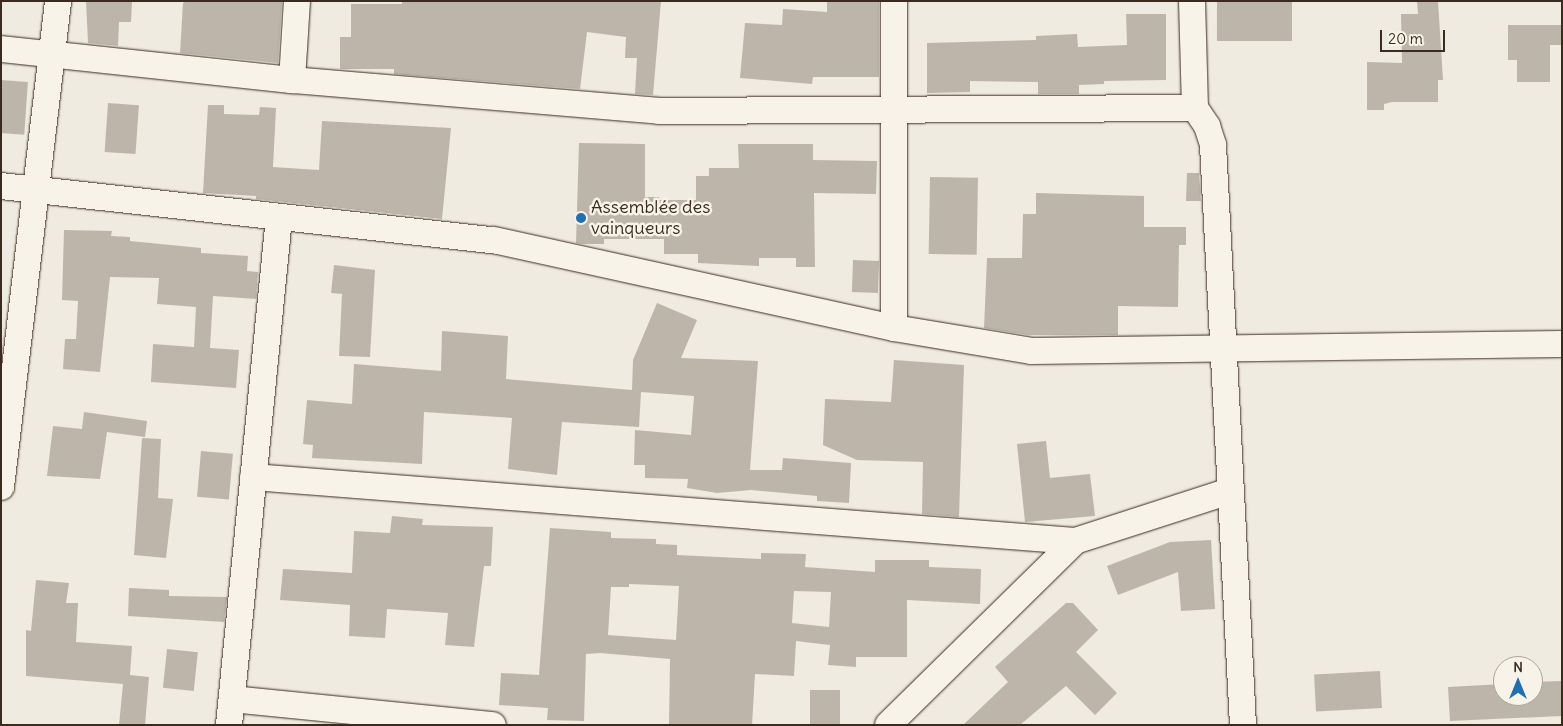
<!DOCTYPE html>
<html>
<head>
<meta charset="utf-8">
<style>
  body { margin:0 }
  #map { position:relative; width:1563px; height:726px; overflow:hidden; background:#efebe0; font-family:Delius,sans-serif }
  div>[style] { position:absolute }
  .building>* { inset:0; background:#bdb5aa; transform-origin:0 0 }
  .roads { filter:drop-shadow(0 0 1px #3b2a1e) drop-shadow(0 0 1px #3b2a1e) }
  .minor>* { height:26px; margin:-13px; padding:0 13px; transform-origin:13px; border-radius:13px; background:#f7f3e8 }
  .dots>* { width:14px; height:14px; translate:-50% -50%; box-sizing:border-box; border:2px solid #f7f3e8; border-radius:50% }
  span { translate:-50% -50%; white-space:nowrap; text-align:center; line-height:1.15; -webkit-text-stroke:5px #f7f3e8; paint-order:stroke }
  .poi-label { font-size:18px; color:#3b2a1e }
  .left { translate:0 -50%; text-align:left }
  .frame { position:absolute; inset:0; border:2px solid #3b2a1e; pointer-events:none }
  .north { position:absolute; left:1493px; top:656px; width:50px; height:50px; box-sizing:border-box; background:#f7f3e8; border:1px solid #aca397; border-radius:50%; rotate:0deg; font-size:14px; font-weight:700; line-height:20px; text-align:center; color:#3b2a1e }
  .north::after { content:''; display:block; margin:auto; width:18px; height:22px; background:#1f6fb2; clip-path:polygon(50% 0,100% 100%,50% 72%,0 100%) }
  .scale { position:absolute; left:1380px; top:30px; width:65px; height:22px; box-sizing:border-box; border:2px solid #3b2a1e; border-top:0; padding-left:6px; font-size:15px; line-height:18px; white-space:nowrap; color:#3b2a1e; -webkit-text-stroke:4px #f7f3e8; paint-order:stroke }
</style>
</head>
<body>
<div id="map">
  <div class="building">
    <i style="clip-path:polygon(86px 1px,132px 1px,131px 22px,119px 22px,118px 46px,88px 43px)"></i>
    <i style="clip-path:polygon(186px 1px,282px 1px,278px 63px,180px 53px,183px 3px)"></i>
    <i style="clip-path:polygon(402px 1px,661px 1px,653px 95px,635px 94px,637px 58px,625px 58px,626px 37px,587px 32px,580px 89px,394px 74px,394px 69px,340px 69px,340px 37px,351px 37px,351px 4px,402px 4px)"></i>
    <i style="clip-path:polygon(827px 1px,879px 1px,879px 77px,813px 77px,812px 84px,740px 78px,745px 23px,782px 25px,783px 9px,827px 12px)"></i>
    <i style="left:1217px;top:1px;width:75px;height:40px"></i>
    <i style="clip-path:polygon(1417px 1px,1438px 1px,1443px 80px,1438px 80px,1438px 102px,1392px 102px,1384px 104px,1384px 110px,1367px 110px,1367px 62px,1402px 63px,1401px 14px,1418px 14px)"></i>
    <i style="clip-path:polygon(1126px 14px,1166px 14px,1166px 80px,1104px 81px,1104px 84px,1079px 85px,1079px 94px,1038px 94px,1038px 82px,970px 81px,970px 92px,927px 93px,927px 43px,1036px 40px,1036px 36px,1077px 34px,1078px 47px,1127px 45px)"></i>
    <i style="clip-path:polygon(1508px 25px,1562px 25px,1562px 45px,1550px 45px,1550px 82px,1517px 82px,1517px 60px,1508px 60px)"></i>
    <i style="left:1px;top:80px;width:27px;height:53px;rotate:4deg"></i>
    <i style="left:108px;top:103px;width:31px;height:49px;rotate:4deg"></i>
    <i style="clip-path:polygon(208px 105px,224px 105px,224px 114px,259px 115px,260px 107px,276px 108px,273px 167px,319px 170px,322px 121px,451px 128px,442px 219px,256px 199px,256px 196px,203px 193px)"></i>
    <i style="clip-path:polygon(579px 143px,645px 144px,645px 197px,659px 197px,659px 200px,696px 200px,696px 176px,709px 176px,709px 168px,739px 168px,738px 144px,813px 144px,813px 160px,877px 161px,876px 194px,814px 193px,815px 267px,796px 267px,796px 258px,759px 258px,759px 266px,698px 263px,698px 254px,664px 254px,664px 239px,604px 239px,604px 244px,582px 244px,576px 243px)"></i>
    <i style="clip-path:polygon(1187px 173px,1199px 173px,1201px 201px,1186px 201px)"></i>
    <i style="left:930px;top:177px;width:48px;height:77px;rotate:1deg"></i>
    <i style="clip-path:polygon(1036px 193px,1144px 196px,1144px 227px,1186px 227px,1186px 245px,1179px 245px,1178px 307px,1118px 306px,1118px 335px,1028px 335px,984px 328px,987px 258px,1022px 258px,1023px 214px,1036px 214px)"></i>
    <i style="clip-path:polygon(64px 230px,112px 231px,111px 236px,130px 237px,130px 241px,201px 248px,201px 253px,248px 256px,247px 271px,258px 272px,256px 299px,213px 296px,210px 348px,239px 350px,236px 388px,151px 382px,153px 344px,194px 347px,196px 307px,157px 304px,159px 278px,110px 277px,100px 372px,63px 369px,65px 339px,76px 339px,78px 301px,62px 300px)"></i>
    <i style="left:853px;top:260px;width:26px;height:32px;rotate:2deg"></i>
    <i style="clip-path:polygon(334px 265px,375px 270px,370px 357px,339px 356px,342px 294px,331px 293px)"></i>
    <i style="clip-path:polygon(657px 303px,697px 320px,681px 358px,758px 361px,750px 470px,782px 470px,783px 458px,851px 463px,849px 503px,817px 501px,817px 496px,751px 490px,717px 493px,687px 488px,688px 479px,645px 478px,645px 465px,634px 465px,635px 430px,691px 435px,694px 396px,641px 392px,639px 427px,562px 422px,557px 475px,508px 469px,512px 418px,424px 412px,422px 464px,312px 458px,313px 445px,303px 444px,307px 400px,352px 404px,354px 364px,441px 371px,442px 331px,508px 336px,506px 379px,632px 390px,633px 360px)"></i>
    <i style="clip-path:polygon(894px 360px,964px 365px,959px 517px,922px 514px,923px 462px,857px 460px,823px 445px,825px 399px,891px 402px)"></i>
    <i style="clip-path:polygon(84px 412px,147px 421px,145px 437px,107px 432px,100px 479px,47px 476px,53px 426px,82px 429px)"></i>
    <i style="clip-path:polygon(142px 438px,161px 439px,158px 498px,173px 499px,166px 558px,134px 555px)"></i>
    <i style="clip-path:polygon(1046px 441px,1050px 478px,1090px 474px,1095px 516px,1025px 522px,1017px 444px)"></i>
    <i style="left:201px;top:451px;width:32px;height:46px;rotate:5deg"></i>
    <i style="clip-path:polygon(392px 516px,423px 519px,422px 525px,493px 527px,491px 566px,484px 566px,474px 647px,445px 645px,448px 613px,387px 609px,385px 638px,349px 636px,350px 605px,280px 600px,283px 569px,352px 573px,354px 531px,390px 533px)"></i>
    <i style="clip-path:polygon(evenodd,550px 528px,611px 532px,611px 538px,656px 539px,656px 544px,677px 545px,677px 555px,761px 559px,761px 553px,806px 554px,805px 567px,875px 572px,875px 560px,929px 560px,929px 567px,981px 569px,980px 604px,907px 600px,907px 657px,856px 657px,856px 667px,828px 665px,830px 645px,796px 641px,794px 676px,755px 674px,752px 725px,669px 725px,670px 659px,600px 653px,586px 654px,584px 721px,547px 720px,548px 708px,499px 705px,501px 673px,539px 675px,550px 528px,629px 584px,679px 586px,676px 640px,608px 635px,611px 587px,629px 587px,629px 584px,550px 528px,794px 591px,831px 592px,829px 627px,792px 623px,794px 591px)"></i>
    <i style="clip-path:polygon(1211px 540px,1215px 609px,1181px 611px,1178px 572px,1118px 595px,1107px 566px,1170px 542px)"></i>
    <i style="clip-path:polygon(36px 580px,69px 583px,66px 603px,78px 603px,76px 642px,132px 646px,130px 675px,149px 677px,145px 725px,119px 725px,123px 684px,26px 676px,26px 630px,31px 631px)"></i>
    <i style="clip-path:polygon(129px 588px,169px 590px,169px 596px,227px 597px,224px 622px,128px 616px)"></i>
    <i style="clip-path:polygon(1066px 603px,1073px 603px,1098px 630px,1076px 652px,1117px 693px,1095px 715px,1066px 686px,1020px 725px,963px 725px,1008px 682px,995px 667px)"></i>
    <i style="left:167px;top:649px;width:31px;height:39px;rotate:6deg"></i>
    <i style="left:1380px;top:671px;width:37px;height:66px;rotate:87deg"></i>
    <i style="clip-path:polygon(1562px 681px,1562px 716px,1450px 721px,1448px 687px,1503px 684px,1503px 696px,1533px 696px,1533px 682px)"></i>
    <i style="left:810px;top:690px;width:30px;height:35px"></i>
  </div>
  <div class="roads">
    <div class="minor">
      <i style="left:1192px;top:1px;width:107px;rotate:88.4deg"></i>
      <i style="left:1195px;top:108px;width:22px;rotate:56deg"></i>
      <i style="left:1207px;top:126px;width:20px;rotate:72deg"></i>
      <i style="left:1213px;top:145px;width:581px;rotate:87.04deg"></i>
      <i style="left:1px;top:49px;width:293px;rotate:6.1deg"></i>
      <i style="left:292px;top:80px;width:368px;rotate:4.8deg"></i>
      <i style="left:659px;top:111px;width:536px;rotate:-0.32deg"></i>
      <i style="left:292px;top:80px;width:79px;rotate:-86.4deg"></i>
      <i style="left:1px;top:186px;width:496px;rotate:6.3deg"></i>
      <i style="left:494px;top:240px;width:410px;rotate:12.4deg"></i>
      <i style="left:894px;top:328px;width:139px;rotate:9.5deg"></i>
      <i style="left:1031px;top:351px;width:531px;rotate:-0.76deg"></i>
      <i style="left:894px;top:328px;width:327px;rotate:-90deg"></i>
      <i style="left:253px;top:477px;width:824px;rotate:4.45deg"></i>
      <i style="left:1075px;top:541px;width:163px;rotate:-17.9deg"></i>
      <i style="left:1px;top:487px;width:489px;rotate:-83.3deg"></i>
      <i style="left:232px;top:699px;width:262px;rotate:5.7deg"></i>
      <i style="left:229px;top:725px;width:509px;rotate:-84.37deg"></i>
      <i style="left:888px;top:725px;width:262px;rotate:-44.5deg"></i>
    </div>
  </div>
  <div class="dots">
    <i style="left:581px;top:218px;background:#1f6fb2"></i>
  </div>
  <div class="poi-label">
    <span class="left" style="left:591px;top:218px">Assemblée des<br>vainqueurs</span>
  </div>
  <div class="frame"></div>
  <div class="north">N</div>
  <div class="scale">20 m</div>
</div>
</body>
</html>
